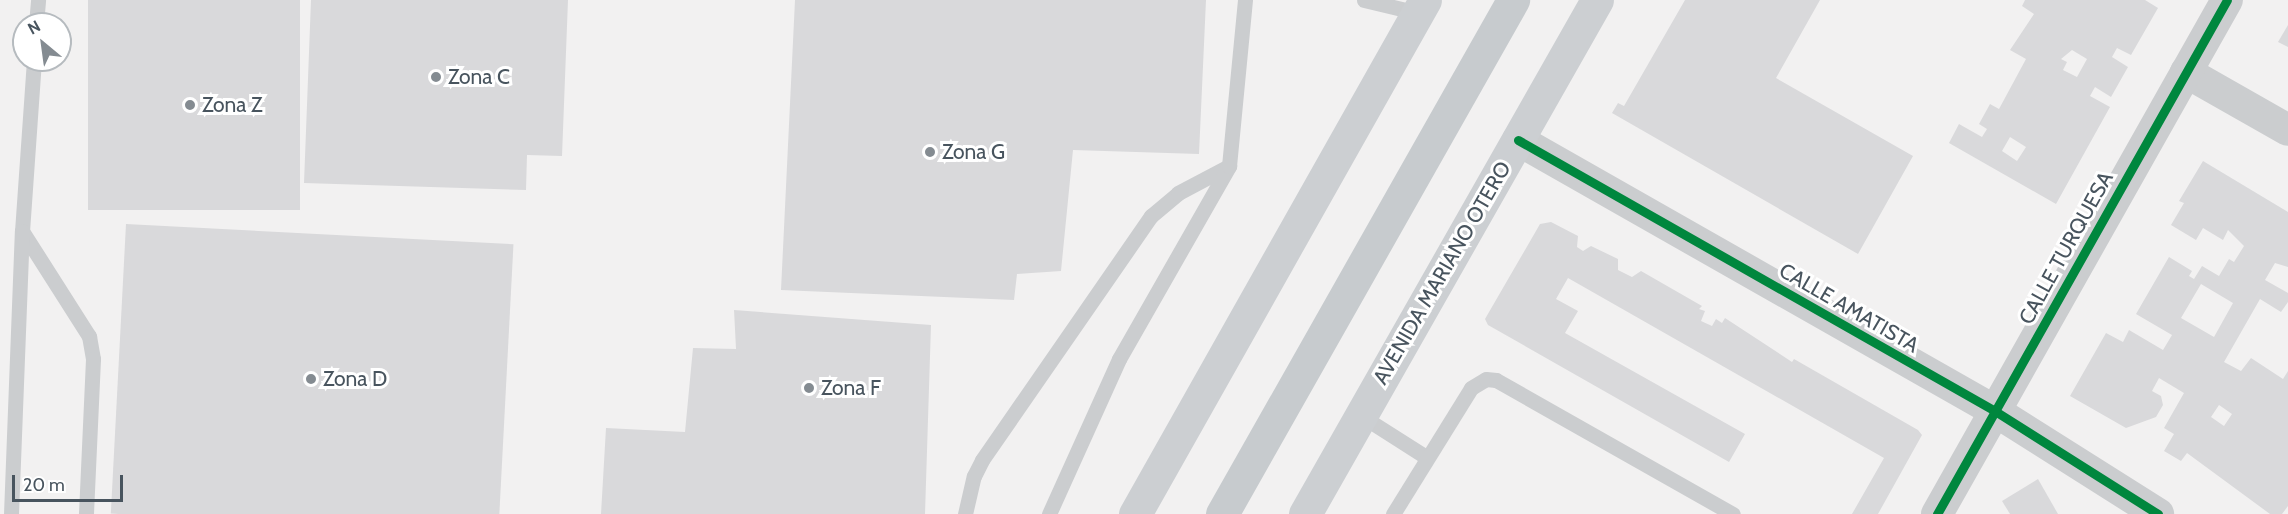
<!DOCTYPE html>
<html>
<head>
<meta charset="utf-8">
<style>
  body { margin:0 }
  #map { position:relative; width:2288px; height:514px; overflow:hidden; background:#f2f1f1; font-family:Cabin,sans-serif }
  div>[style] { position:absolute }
  .building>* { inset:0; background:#d9d9db; transform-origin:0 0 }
  .lane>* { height:15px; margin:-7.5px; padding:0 7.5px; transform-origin:7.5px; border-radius:7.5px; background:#cbcdcf }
  .street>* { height:32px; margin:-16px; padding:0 16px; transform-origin:16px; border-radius:16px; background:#cbcdcf }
  .secondary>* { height:33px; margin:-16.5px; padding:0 16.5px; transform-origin:16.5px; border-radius:16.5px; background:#cccfd2 }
  .primary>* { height:33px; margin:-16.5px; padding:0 16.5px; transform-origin:16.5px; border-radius:16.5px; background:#c7cbce }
  .cycleway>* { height:9px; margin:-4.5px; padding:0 4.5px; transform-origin:4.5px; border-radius:4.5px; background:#00873e }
  .dots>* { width:16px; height:16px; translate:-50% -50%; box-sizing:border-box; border:3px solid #fff; border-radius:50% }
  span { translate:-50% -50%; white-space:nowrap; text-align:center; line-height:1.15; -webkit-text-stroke:6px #fff; paint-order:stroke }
  .poi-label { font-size:21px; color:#48545e }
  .left { translate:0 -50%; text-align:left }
  .street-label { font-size:21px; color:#48545e }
  .north { position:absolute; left:12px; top:12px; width:60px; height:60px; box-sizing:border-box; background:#fff; border:2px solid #b6bbbf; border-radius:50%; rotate:331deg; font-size:16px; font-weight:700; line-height:24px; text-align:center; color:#48545e }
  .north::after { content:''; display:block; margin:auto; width:21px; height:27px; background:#848b91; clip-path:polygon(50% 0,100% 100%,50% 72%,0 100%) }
  .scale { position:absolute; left:12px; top:475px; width:111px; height:27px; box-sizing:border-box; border:3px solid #48545e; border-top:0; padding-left:8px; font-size:18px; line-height:21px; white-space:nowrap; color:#48545e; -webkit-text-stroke:4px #fff; paint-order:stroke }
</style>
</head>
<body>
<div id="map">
  <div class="building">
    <i style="left:88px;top:0;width:212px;height:210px"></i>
    <i style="clip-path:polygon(311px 0,568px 0,562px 156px,527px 155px,526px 190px,304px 183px)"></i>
    <i style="clip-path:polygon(795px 0,1206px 0,1199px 154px,1073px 150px,1061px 271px,1017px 274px,1014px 300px,781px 290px)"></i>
    <i style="clip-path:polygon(1685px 0,1820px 0,1776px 78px,1913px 156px,1858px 254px,1612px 113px,1618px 103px,1624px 106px)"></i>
    <i style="clip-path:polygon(evenodd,2025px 0,2145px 0,2158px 8px,2131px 55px,2117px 48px,2112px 57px,2128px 67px,2111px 97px,2095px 87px,2090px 96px,2110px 107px,2056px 204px,1949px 143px,1959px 124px,1982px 137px,1987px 129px,1979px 124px,1990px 104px,1999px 109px,2026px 59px,2010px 50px,2034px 14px,2022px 6px,2025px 0,2072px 50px,2087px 59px,2077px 77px,2063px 70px,2067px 62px,2061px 59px,2072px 50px,2025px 0,2010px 137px,2026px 147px,2017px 161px,2002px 151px,2010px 137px)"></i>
    <i style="clip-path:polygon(2288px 25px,2288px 47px,2278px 42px)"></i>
    <i style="clip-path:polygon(evenodd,2203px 161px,2288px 212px,2288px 267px,2275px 263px,2265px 280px,2288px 293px,2288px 302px,2281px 312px,2260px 299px,2224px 362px,2241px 371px,2251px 358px,2283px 379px,2288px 371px,2288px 506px,2282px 514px,2270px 514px,2187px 453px,2181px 461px,2164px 451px,2174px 434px,2164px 428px,2184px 393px,2159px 378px,2152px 391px,2161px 396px,2163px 405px,2156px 417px,2126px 428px,2070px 396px,2106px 333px,2123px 342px,2129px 330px,2163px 350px,2172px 335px,2136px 314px,2169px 257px,2192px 271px,2189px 276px,2194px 279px,2202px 266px,2219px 276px,2229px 259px,2234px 262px,2244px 246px,2228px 230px,2223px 240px,2203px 228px,2196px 240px,2171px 225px,2184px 203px,2179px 201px,2203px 161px,2201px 284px,2233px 303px,2214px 337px,2181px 318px,2201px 284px,2203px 161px,2219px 405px,2232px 414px,2224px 426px,2211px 417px,2219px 405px)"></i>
    <i style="clip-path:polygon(1551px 222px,1578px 236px,1577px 247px,1583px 251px,1591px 246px,1618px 259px,1618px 270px,1632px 277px,1641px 271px,1702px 306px,1699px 309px,1705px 311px,1701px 321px,1712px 326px,1716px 319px,1722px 323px,1725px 318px,1792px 362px,1794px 359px,1918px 430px,1922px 435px,1878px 514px,1852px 514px,1884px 458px,1568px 278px,1556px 299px,1578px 311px,1565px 333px,1745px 434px,1729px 462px,1488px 325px,1485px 319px,1540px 224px)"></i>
    <i style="left:126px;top:224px;width:388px;height:290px;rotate:3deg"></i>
    <i style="clip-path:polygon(734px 310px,931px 325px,925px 514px,601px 514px,606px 428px,685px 432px,693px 348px,736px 349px)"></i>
    <i style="clip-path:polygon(2038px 479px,2058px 514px,2010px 514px,2002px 501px)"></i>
  </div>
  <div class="lane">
    <i style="left:1364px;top:0;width:56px;rotate:13.5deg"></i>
    <i style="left:36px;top:24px;width:24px;rotate:-85deg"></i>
    <i style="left:34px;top:60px;width:171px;rotate:94deg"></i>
    <i style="left:22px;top:231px;width:125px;rotate:57.5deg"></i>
    <i style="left:89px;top:336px;width:23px;rotate:80deg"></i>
    <i style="left:93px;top:359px;width:155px;rotate:92.6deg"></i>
    <i style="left:1360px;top:415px;width:78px;rotate:32.5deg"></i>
    <i style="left:11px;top:514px;width:283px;rotate:-87.8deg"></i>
    <i style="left:965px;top:514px;width:39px;rotate:-77deg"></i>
    <i style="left:974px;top:476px;width:18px;rotate:-63deg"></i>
    <i style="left:982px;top:460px;width:297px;rotate:-55.3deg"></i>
    <i style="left:1151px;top:216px;width:35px;rotate:-40deg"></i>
    <i style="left:1178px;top:193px;width:58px;rotate:-27.9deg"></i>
    <i style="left:1049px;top:514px;width:170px;rotate:-65.7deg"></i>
    <i style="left:1119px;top:359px;width:222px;rotate:-60.3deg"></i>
    <i style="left:1229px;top:166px;width:167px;rotate:-84.5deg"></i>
    <i style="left:1393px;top:514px;width:148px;rotate:-58.2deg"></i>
    <i style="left:1471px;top:388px;width:17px;rotate:-31deg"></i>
    <i style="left:1486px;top:379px;width:10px;rotate:6deg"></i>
    <i style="left:1496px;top:380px;width:272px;rotate:29.5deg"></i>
  </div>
  <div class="street">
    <i style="left:2186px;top:72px;width:117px;rotate:29.6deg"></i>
    <i style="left:1518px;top:140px;width:549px;rotate:29.6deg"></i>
    <i style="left:1995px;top:411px;width:193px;rotate:32.3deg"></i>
    <i style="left:1937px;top:514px;width:590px;rotate:-60.57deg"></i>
  </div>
  <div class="secondary">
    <i style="left:1135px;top:514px;width:590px;rotate:-60.57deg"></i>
    <i style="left:1305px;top:514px;width:591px;rotate:-60.4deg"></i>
  </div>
  <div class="primary">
    <i style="left:1222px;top:514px;width:591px;rotate:-60.48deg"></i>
  </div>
  <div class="cycleway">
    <i style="left:1518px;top:140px;width:549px;rotate:29.6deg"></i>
    <i style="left:1995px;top:411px;width:193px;rotate:32.3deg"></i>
    <i style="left:1937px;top:514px;width:590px;rotate:-60.57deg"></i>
  </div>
  <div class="dots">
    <i style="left:436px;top:77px;background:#848b91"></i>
    <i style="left:190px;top:105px;background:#848b91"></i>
    <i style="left:930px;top:152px;background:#848b91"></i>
    <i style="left:311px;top:379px;background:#848b91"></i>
    <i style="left:809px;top:388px;background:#848b91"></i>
  </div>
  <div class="poi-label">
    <span class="left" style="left:448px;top:77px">Zona C</span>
    <span class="left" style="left:202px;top:105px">Zona Z</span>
    <span class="left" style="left:942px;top:152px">Zona G</span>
    <span class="left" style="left:323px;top:379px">Zona D</span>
    <span class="left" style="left:821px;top:388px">Zona F</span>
  </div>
  <div class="street-label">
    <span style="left:2066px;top:248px;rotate:-61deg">CALLE TURQUESA</span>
    <span style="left:1442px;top:273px;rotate:-60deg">AVENIDA MARIANO OTERO</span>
    <span style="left:1849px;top:308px;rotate:30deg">CALLE AMATISTA</span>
  </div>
  <div class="north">N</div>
  <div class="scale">20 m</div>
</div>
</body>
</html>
